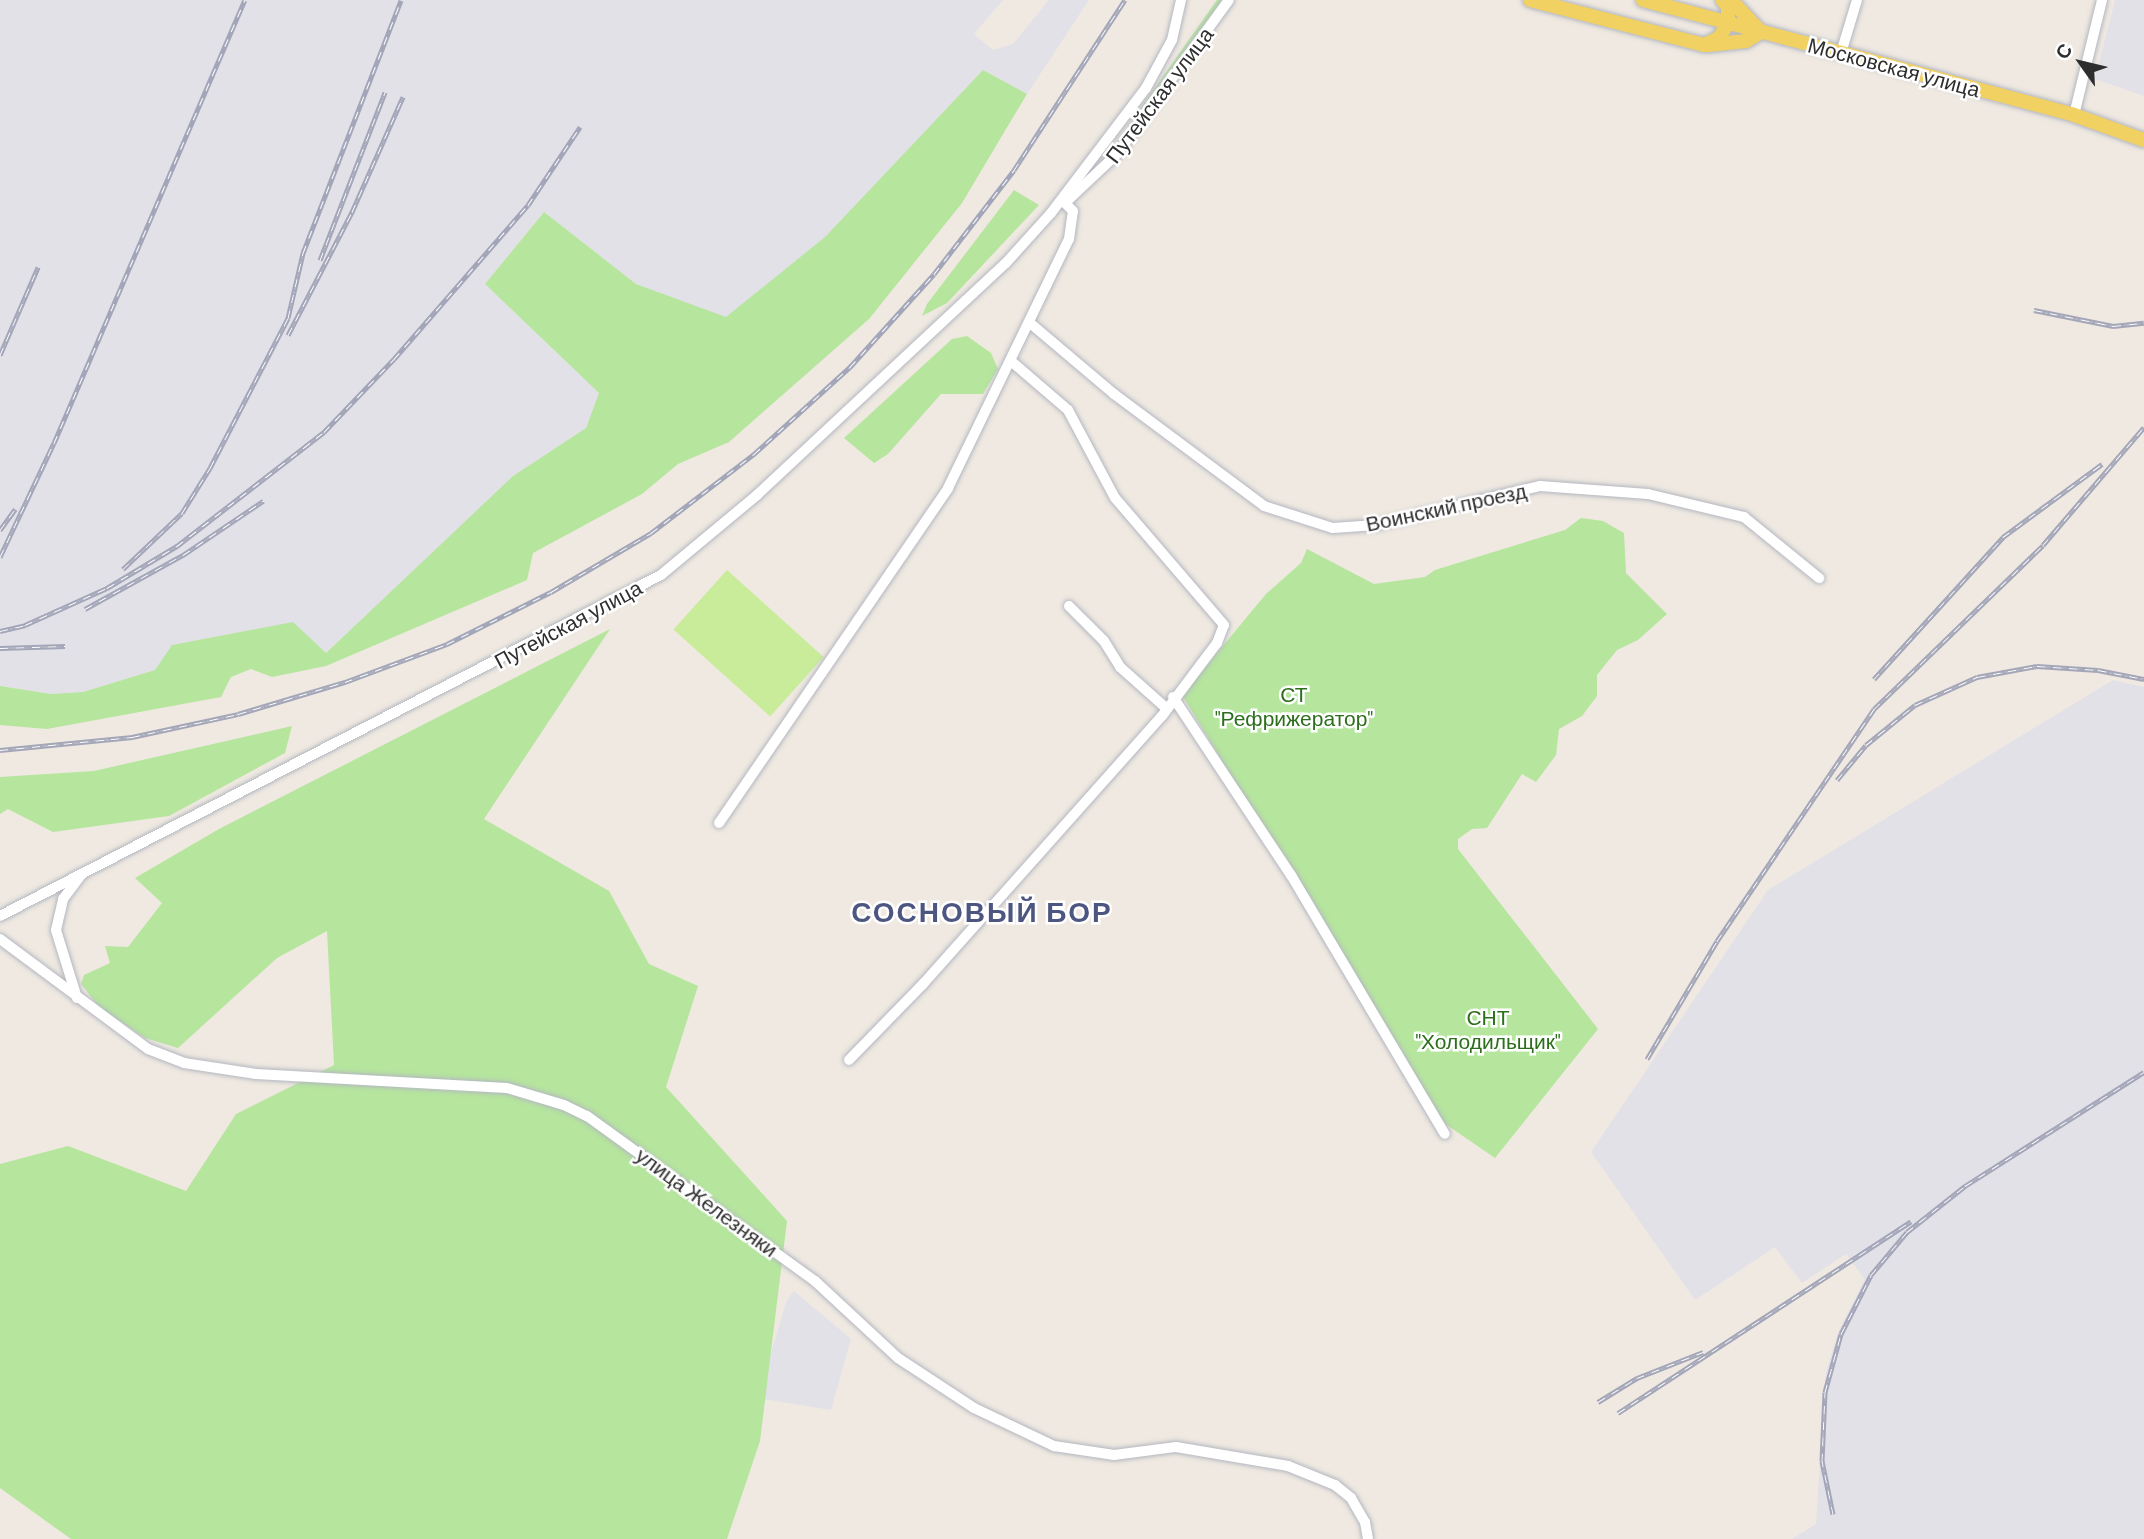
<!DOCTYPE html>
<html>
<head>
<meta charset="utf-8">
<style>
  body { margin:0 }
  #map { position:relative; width:2144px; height:1539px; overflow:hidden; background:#efe9e1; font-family:Barlow,sans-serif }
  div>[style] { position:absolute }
  .industrial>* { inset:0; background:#e3e1e8 }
  .green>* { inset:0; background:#b6e59e }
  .pitch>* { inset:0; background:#c9ec9a; transform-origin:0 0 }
  .roads { filter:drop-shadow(0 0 2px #b4b7c1) drop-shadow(0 0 2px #b4b7c1) }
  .minor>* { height:10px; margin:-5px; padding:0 5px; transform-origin:5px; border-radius:5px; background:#fff }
  .major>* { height:14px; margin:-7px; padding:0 7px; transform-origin:7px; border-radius:7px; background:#f2d163 }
  .rail>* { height:5px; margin-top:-2.5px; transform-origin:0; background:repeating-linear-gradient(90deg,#fff 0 8px,#a3a6b8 0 16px); box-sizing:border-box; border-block:2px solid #a3a6b8 }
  span { translate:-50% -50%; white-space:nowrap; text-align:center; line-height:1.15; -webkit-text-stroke:5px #fff; paint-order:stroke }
  .street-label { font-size:21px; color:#2e2e2e }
  .park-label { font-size:21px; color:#2c6e1b }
  .district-label { font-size:28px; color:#4d5680; font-weight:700; letter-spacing:2px }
  .north { position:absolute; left:2046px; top:28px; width:70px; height:70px; -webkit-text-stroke:5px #fff; paint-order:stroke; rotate:304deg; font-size:19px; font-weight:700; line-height:28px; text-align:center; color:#2e2e2e }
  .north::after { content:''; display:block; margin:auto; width:24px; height:32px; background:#2e2e2e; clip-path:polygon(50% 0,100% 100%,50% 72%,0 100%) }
</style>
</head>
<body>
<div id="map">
  <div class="industrial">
    <i style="clip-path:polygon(0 0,1003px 0,974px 34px,993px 50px,1013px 44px,1049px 0,1089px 0,1027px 94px,983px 70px,825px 237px,726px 318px,636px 284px,544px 212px,485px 284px,599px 393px,586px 428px,513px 476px,326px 653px,155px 670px,83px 692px,51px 694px,0 686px)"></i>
    <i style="clip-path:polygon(2115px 0,2144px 0,2144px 96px,2095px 79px)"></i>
    <i style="clip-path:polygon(2113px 680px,2144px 687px,2144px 1539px,1792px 1539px,1816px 1524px,1826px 1372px,1839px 1330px,1865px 1279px,1846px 1254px,1802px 1283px,1775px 1247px,1695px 1300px,1591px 1152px,1768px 890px)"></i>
    <i style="clip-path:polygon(794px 1291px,851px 1339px,831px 1410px,758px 1398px,786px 1302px)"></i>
  </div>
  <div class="green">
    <i style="clip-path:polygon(1217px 0,1222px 0,1116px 143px)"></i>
    <i style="clip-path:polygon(983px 70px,1027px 94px,962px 203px,869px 319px,729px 442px,678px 464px,642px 494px,533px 553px,527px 580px,326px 666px,272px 677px,251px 669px,231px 677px,221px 697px,47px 729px,0 725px,0 686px,51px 694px,83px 692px,155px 670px,172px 645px,293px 622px,326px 653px,513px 476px,586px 428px,599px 393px,485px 284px,544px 212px,636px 284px,726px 317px,825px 237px)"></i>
    <i style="clip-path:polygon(1014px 190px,1039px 205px,947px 303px,922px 316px,927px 304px)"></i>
    <i style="clip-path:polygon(967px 336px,991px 353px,998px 369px,983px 394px,941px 394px,888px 454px,874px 463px,844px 438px,952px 339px)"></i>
    <i style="clip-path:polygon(1581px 518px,1603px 521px,1624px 533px,1626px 573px,1667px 614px,1638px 640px,1617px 650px,1597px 675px,1597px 696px,1582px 716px,1559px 729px,1556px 755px,1536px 782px,1522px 774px,1487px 828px,1472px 829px,1458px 839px,1458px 849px,1598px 1029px,1495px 1158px,1441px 1121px,1182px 695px,1266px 594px,1301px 563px,1307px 549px,1374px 584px,1425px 577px,1435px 570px,1565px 530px)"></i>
    <i style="clip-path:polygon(610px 629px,484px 819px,609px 891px,649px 964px,698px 986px,666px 1087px,787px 1221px,760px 1441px,727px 1539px,71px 1539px,0 1488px,0 1164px,68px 1146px,186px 1191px,236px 1114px,334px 1065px,327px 931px,277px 958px,178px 1048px,145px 1038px,100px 1008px,81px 984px,84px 975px,110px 963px,105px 946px,128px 947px,162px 903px,135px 878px,219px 829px)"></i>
    <i style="clip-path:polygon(292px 726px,285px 753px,169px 816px,53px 832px,8px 809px,0 814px,0 777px,94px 771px)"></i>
  </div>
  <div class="pitch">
    <i style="left:727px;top:570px;width:130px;height:80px;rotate:42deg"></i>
  </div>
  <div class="roads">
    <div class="minor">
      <i style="left:1841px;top:53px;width:55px;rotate:-73.2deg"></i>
      <i style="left:2074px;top:115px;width:118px;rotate:-76.3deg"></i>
      <i style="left:1065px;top:203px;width:71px;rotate:-43.3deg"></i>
      <i style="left:1117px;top:154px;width:190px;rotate:-54deg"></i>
      <i style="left:1030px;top:323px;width:110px;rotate:40.2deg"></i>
      <i style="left:1114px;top:394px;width:187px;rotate:36.7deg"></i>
      <i style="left:1264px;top:506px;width:72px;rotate:17.7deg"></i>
      <i style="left:1333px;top:528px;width:43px;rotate:-4deg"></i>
      <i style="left:1376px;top:525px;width:169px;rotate:-13.4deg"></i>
      <i style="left:1540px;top:486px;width:108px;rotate:4.2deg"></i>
      <i style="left:1648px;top:494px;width:99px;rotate:13.5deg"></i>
      <i style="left:1744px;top:517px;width:97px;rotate:39.1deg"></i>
      <i style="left:1069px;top:606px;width:49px;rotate:45deg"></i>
      <i style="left:1104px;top:641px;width:31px;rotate:58deg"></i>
      <i style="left:1120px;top:667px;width:62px;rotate:41.7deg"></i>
      <i style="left:1173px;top:697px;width:214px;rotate:56.5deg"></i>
      <i style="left:1291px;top:875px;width:301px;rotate:59.3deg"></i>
      <i style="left:719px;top:823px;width:406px;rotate:-55.6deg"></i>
      <i style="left:948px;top:488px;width:277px;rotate:-64.1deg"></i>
      <i style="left:1069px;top:239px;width:28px;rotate:-82deg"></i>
      <i style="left:1073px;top:211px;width:11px;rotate:-135deg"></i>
      <i style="left:0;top:916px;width:744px;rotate:-27.29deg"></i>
      <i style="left:661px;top:575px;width:125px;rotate:-39.8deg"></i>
      <i style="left:757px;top:495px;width:340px;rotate:-43deg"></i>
      <i style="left:1006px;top:263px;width:67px;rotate:-48deg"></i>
      <i style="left:1051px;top:213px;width:157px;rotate:-52.8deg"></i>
      <i style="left:1146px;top:88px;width:55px;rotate:-61.6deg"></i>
      <i style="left:1172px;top:40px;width:41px;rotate:-77.3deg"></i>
      <i style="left:0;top:939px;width:184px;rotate:36.6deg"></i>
      <i style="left:148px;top:1049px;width:39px;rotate:21deg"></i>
      <i style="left:184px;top:1063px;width:73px;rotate:8.7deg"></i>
      <i style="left:256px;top:1074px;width:251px;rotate:3.2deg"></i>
      <i style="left:507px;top:1088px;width:59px;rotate:16.6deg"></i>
      <i style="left:564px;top:1105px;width:25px;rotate:26deg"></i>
      <i style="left:587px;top:1116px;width:281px;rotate:35.9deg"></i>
      <i style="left:815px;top:1281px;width:113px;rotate:42.9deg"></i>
      <i style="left:898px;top:1358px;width:91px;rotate:33.3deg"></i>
      <i style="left:974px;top:1408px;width:89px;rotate:25.4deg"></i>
      <i style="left:1054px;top:1446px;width:61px;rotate:8.5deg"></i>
      <i style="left:1114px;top:1455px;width:63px;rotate:-7.4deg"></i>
      <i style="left:1176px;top:1447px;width:114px;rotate:9.6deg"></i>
      <i style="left:1288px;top:1466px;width:51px;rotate:22deg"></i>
      <i style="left:1335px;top:1485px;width:21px;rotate:39deg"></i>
      <i style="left:1351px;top:1498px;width:28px;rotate:60deg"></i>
      <i style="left:1365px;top:1522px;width:17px;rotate:80deg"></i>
      <i style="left:77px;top:998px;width:71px;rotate:-107.2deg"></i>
      <i style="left:56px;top:930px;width:32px;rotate:-77deg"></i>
      <i style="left:63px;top:899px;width:31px;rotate:-53deg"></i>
      <i style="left:849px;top:1060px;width:106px;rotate:-45.8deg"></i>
      <i style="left:923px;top:984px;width:359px;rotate:-48.3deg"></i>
      <i style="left:1162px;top:716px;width:91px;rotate:-53deg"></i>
      <i style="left:1217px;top:643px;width:19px;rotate:-69deg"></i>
      <i style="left:1224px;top:625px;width:167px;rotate:-130.6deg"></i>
      <i style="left:1115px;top:498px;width:100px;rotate:-118.1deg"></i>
      <i style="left:1068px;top:410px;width:75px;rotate:-139.3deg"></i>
    </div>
    <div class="major">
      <i style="left:1530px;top:0;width:180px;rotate:14.5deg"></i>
      <i style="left:1704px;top:45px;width:17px;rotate:-25deg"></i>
      <i style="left:1719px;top:38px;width:17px;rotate:-59deg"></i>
      <i style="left:1728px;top:23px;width:17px;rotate:-90deg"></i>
      <i style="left:1728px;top:6px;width:8px;rotate:-135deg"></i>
      <i style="left:1643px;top:0;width:446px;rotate:14.9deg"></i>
      <i style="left:2074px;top:115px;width:74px;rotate:19.7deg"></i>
      <i style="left:1708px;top:45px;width:38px;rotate:-6deg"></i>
      <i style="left:1746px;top:41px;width:17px;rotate:-31deg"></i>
      <i style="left:1761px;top:32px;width:44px;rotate:-133.2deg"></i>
    </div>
  </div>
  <div class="rail">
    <i style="left:320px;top:260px;width:180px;rotate:-68.8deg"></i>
    <i style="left:2034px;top:310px;width:81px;rotate:11.4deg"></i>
    <i style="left:2113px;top:326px;width:31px;rotate:-6deg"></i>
    <i style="left:288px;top:335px;width:139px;rotate:-62.5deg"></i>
    <i style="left:352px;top:212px;width:126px;rotate:-66.1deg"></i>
    <i style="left:0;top:355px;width:96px;rotate:-66.6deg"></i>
    <i style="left:0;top:530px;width:26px;rotate:-54deg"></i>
    <i style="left:0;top:557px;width:126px;rotate:-64.7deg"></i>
    <i style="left:54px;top:443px;width:482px;rotate:-66.7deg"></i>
    <i style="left:123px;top:569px;width:81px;rotate:-43.5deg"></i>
    <i style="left:182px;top:513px;width:53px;rotate:-58.1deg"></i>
    <i style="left:210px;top:468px;width:169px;rotate:-62.5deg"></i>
    <i style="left:288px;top:318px;width:67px;rotate:-77deg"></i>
    <i style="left:303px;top:253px;width:271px;rotate:-68.8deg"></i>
    <i style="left:85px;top:609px;width:112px;rotate:-28.9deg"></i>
    <i style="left:183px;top:555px;width:97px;rotate:-34deg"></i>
    <i style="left:0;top:631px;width:26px;rotate:-13deg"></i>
    <i style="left:25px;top:625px;width:90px;rotate:-24.3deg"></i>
    <i style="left:107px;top:588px;width:82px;rotate:-31deg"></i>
    <i style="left:177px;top:546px;width:186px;rotate:-37.8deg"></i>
    <i style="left:324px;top:432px;width:101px;rotate:-46.2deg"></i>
    <i style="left:394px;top:359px;width:204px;rotate:-49deg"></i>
    <i style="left:528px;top:205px;width:94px;rotate:-56.3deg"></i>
    <i style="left:0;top:648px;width:65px;rotate:-1.8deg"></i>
    <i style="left:1874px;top:679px;width:192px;rotate:-47.7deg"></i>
    <i style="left:2003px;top:537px;width:123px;rotate:-36.4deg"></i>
    <i style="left:0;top:750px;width:133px;rotate:-5.6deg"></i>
    <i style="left:132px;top:737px;width:108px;rotate:-12.2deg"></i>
    <i style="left:238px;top:714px;width:112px;rotate:-16.7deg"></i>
    <i style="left:345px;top:682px;width:109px;rotate:-20.4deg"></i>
    <i style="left:447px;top:644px;width:116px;rotate:-26.6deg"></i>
    <i style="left:551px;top:592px;width:116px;rotate:-30.5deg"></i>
    <i style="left:651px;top:533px;width:130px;rotate:-37.5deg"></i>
    <i style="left:754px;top:454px;width:130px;rotate:-42.2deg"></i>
    <i style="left:850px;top:367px;width:125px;rotate:-47.9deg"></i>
    <i style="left:934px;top:274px;width:131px;rotate:-52.4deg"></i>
    <i style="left:1014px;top:170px;width:203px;rotate:-56.9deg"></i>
    <i style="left:1837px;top:780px;width:45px;rotate:-50.4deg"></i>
    <i style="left:1866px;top:745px;width:63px;rotate:-39.2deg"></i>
    <i style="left:1915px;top:705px;width:68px;rotate:-24.3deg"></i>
    <i style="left:1977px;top:677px;width:61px;rotate:-10.4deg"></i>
    <i style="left:2037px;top:666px;width:61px;rotate:3.8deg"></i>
    <i style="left:2098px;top:670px;width:47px;rotate:11.1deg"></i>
    <i style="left:1647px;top:1059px;width:137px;rotate:-59.3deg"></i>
    <i style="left:1717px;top:941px;width:280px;rotate:-55.9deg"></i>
    <i style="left:1874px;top:709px;width:235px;rotate:-44.1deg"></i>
    <i style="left:2043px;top:545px;width:155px;rotate:-49.4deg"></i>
    <i style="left:1598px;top:1402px;width:46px;rotate:-31.6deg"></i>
    <i style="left:1637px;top:1378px;width:71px;rotate:-21.5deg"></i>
    <i style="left:1618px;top:1413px;width:350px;rotate:-33.2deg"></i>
    <i style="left:1833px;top:1514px;width:54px;rotate:-101.7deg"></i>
    <i style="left:1822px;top:1461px;width:69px;rotate:-87.5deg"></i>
    <i style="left:1825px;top:1392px;width:60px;rotate:-74.6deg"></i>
    <i style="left:1841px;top:1334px;width:66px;rotate:-63deg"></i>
    <i style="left:1871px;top:1275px;width:56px;rotate:-50.1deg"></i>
    <i style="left:1907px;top:1232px;width:74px;rotate:-38.4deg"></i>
    <i style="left:1965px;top:1186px;width:212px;rotate:-32.5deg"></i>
  </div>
  <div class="street-label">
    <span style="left:1894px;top:67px;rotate:15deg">Московская улица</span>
    <span style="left:1159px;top:95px;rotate:-53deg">Путейская улица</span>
    <span style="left:1446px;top:507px;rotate:-12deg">Воинский проезд</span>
    <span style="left:568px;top:624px;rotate:-28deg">Путейская улица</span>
    <span style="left:707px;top:1202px;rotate:36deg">улица Железняки</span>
  </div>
  <div class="park-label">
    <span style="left:1294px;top:706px">СТ<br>"Рефрижератор"</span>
    <span style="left:1488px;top:1029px">СНТ<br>"Холодильщик"</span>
  </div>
  <div class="district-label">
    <span style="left:982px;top:911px">СОСНОВЫЙ БОР</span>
  </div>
  <div class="north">С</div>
</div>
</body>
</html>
